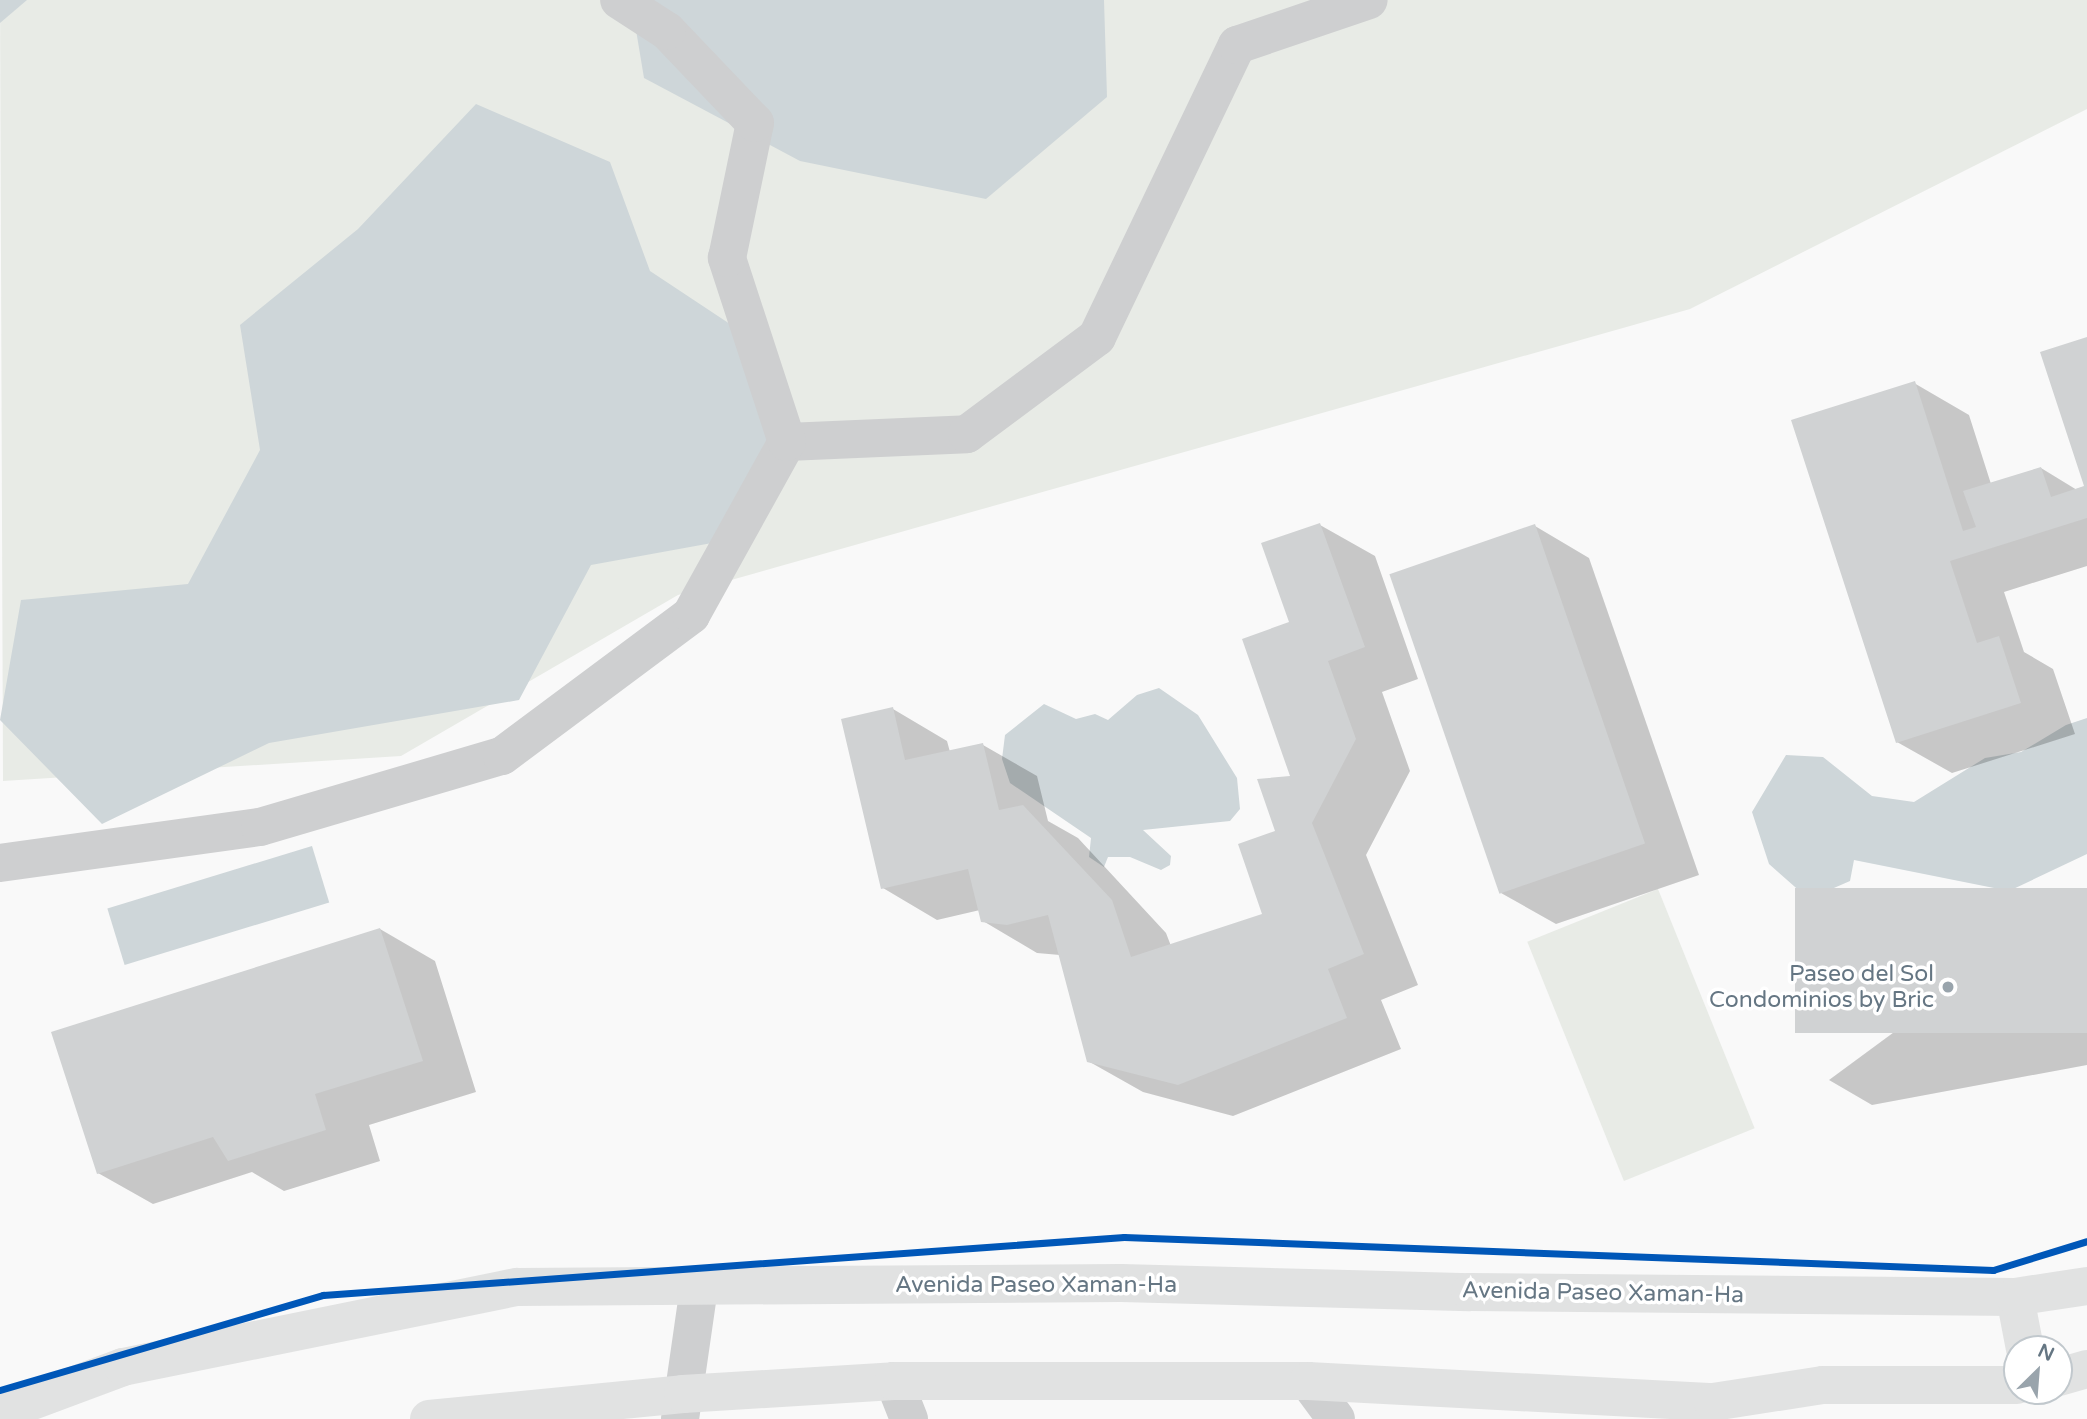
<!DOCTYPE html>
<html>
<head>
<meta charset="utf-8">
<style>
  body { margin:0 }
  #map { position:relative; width:2087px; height:1419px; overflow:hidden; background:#f9f9f9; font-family:"Varela Round",sans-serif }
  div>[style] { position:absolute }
  .green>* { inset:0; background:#e8ebe6; transform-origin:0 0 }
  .water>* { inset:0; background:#ced6d9; transform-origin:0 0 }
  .shadow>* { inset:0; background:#0003 }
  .building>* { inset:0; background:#d0d2d3; transform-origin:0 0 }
  .minor>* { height:38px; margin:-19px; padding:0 19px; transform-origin:19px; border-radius:19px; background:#cecfd0 }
  .major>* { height:38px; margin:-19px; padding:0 19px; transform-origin:19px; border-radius:19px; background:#e1e2e2 }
  .cycleway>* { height:7px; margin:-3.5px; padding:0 3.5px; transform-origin:3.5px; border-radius:3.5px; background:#0057b8 }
  .dots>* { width:19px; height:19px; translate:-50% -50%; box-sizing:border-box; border:4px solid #fff; border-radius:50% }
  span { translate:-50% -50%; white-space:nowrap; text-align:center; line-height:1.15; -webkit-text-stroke:7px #fff; paint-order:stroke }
  .poi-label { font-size:23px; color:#657683 }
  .right { translate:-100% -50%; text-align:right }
  .street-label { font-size:23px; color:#657683 }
  .north { position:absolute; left:2003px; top:1335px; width:70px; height:70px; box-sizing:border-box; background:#fff; border:2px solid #c1c8cd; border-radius:50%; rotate:25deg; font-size:19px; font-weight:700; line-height:28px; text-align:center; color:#657683 }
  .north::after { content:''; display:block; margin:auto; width:24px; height:32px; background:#99a4ac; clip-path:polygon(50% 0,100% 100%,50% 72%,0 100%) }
</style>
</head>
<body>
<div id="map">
  <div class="green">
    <i style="clip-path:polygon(0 0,2087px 0,2087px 109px,1690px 309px,678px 595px,401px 756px,3px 781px)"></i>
    <i style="left:1658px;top:889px;width:258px;height:141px;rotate:68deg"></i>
  </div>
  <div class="water">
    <i style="clip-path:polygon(0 0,27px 0,0 23px)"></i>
    <i style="clip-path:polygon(631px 0,1104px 0,1107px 97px,986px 199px,800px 161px,644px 78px)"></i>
    <i style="clip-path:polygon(476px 104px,610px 162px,650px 271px,736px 328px,778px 450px,723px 541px,591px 565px,519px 700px,269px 743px,102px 824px,0 720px,21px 600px,188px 584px,260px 450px,240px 325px,358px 229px)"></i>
    <i style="clip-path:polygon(1159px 688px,1198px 715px,1237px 778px,1240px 809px,1230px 821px,1143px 830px,1171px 856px,1170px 865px,1161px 870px,1130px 857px,1108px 857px,1104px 867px,1089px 857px,1091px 838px,1010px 783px,1002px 759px,1005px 735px,1044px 704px,1076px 719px,1095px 714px,1108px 720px,1137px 695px)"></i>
    <i style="clip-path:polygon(2087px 718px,2087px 854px,2009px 891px,1854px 860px,1850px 881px,1827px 891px,1803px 894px,1769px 864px,1752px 812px,1786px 755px,1823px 757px,1872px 796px,1914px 802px,1985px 758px,2021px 752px,2066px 725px)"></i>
    <i style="left:312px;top:846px;width:59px;height:214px;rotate:73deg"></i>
  </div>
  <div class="shadow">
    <i style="clip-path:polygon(2087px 338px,2087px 566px,2004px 592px,2024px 652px,2053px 669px,2075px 734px,1952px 773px,1897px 742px,1914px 383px,1969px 415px,1991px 484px,2041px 468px,2077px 490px,2086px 487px)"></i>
    <i style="clip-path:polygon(1320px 525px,1375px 556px,1418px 679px,1382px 692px,1410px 771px,1366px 855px,1418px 985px,1381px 1000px,1401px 1049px,1233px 1116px,1143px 1092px,1088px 1061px,1060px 955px,1037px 953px,983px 921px,980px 910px,937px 920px,883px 888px,893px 709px,947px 741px,950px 752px,983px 745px,1037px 776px,1048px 821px,1078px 838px,1166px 933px,1171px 946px,1264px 915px,1293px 778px,1291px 623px)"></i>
    <i style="clip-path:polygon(1535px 526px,1589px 558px,1699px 875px,1556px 924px,1501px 893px)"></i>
    <i style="clip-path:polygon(2087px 890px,2087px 1065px,1872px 1105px,1829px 1080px)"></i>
    <i style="clip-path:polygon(380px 929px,435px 961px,476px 1092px,369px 1125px,380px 1161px,284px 1191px,252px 1172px,153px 1204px,98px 1173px)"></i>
  </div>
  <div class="building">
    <i style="clip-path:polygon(2087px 337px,2087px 518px,1950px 561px,1977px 643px,1999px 636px,2021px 703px,1896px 743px,1791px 420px,1915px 381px,1963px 531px,1976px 527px,1963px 491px,2041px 467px,2051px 497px,2084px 486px,2040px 352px)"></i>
    <i style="clip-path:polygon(1320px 523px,1365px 647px,1328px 661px,1356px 739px,1312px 823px,1364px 954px,1328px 969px,1347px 1018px,1178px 1085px,1087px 1062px,1048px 915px,1007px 925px,981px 922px,968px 869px,881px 889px,841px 719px,893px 707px,905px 760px,983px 743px,999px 810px,1023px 805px,1112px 900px,1131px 957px,1262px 914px,1238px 844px,1275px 831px,1257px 779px,1290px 776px,1242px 639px,1289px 622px,1261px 543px)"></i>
    <i style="left:1535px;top:524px;width:338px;height:154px;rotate:71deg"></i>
    <i style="left:2087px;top:888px;width:145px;height:292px;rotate:90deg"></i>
    <i style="clip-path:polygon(380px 928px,423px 1061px,315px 1094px,326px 1130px,228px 1161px,213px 1137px,97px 1174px,51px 1032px)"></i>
  </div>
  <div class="minor">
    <i style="left:787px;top:442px;width:180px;rotate:-2.5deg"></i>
    <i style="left:967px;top:434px;width:162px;rotate:-36.7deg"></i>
    <i style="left:1097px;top:337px;width:324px;rotate:-64.4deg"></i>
    <i style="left:1237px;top:45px;width:139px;rotate:-18.8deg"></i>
    <i style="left:0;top:863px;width:262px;rotate:-7.9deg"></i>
    <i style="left:260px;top:827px;width:252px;rotate:-16.4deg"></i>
    <i style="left:502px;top:756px;width:236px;rotate:-36.7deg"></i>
    <i style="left:691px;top:615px;width:198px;rotate:-61deg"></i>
    <i style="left:787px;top:442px;width:194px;rotate:-108.1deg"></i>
    <i style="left:727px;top:258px;width:138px;rotate:-78.3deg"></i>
    <i style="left:755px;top:123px;width:127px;rotate:-133.7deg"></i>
    <i style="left:667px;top:31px;width:57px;rotate:-147.1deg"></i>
    <i style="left:894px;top:1381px;width:41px;rotate:68.5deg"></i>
    <i style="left:1308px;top:1381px;width:47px;rotate:53.6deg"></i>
    <i style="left:680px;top:1419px;width:133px;rotate:-81.8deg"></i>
  </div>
  <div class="major">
    <i style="left:2015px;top:1297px;width:53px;rotate:79.1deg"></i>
    <i style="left:2059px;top:1377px;width:29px;rotate:-16deg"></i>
    <i style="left:0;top:1413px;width:131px;rotate:-20.5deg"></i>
    <i style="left:123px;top:1367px;width:402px;rotate:-11.5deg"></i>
    <i style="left:517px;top:1287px;width:604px;rotate:-0.38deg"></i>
    <i style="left:1121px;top:1283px;width:349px;rotate:1.5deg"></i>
    <i style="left:1470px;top:1292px;width:545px;rotate:0.53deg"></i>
    <i style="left:2015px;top:1297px;width:73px;rotate:-8.7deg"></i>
    <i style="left:429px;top:1419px;width:255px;rotate:-5.6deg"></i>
    <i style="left:683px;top:1394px;width:211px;rotate:-3.5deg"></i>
    <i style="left:894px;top:1381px;width:414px"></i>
    <i style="left:1308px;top:1381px;width:406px;rotate:3deg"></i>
    <i style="left:1713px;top:1402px;width:111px;rotate:-8.8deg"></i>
    <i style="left:1823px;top:1385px;width:194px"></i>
  </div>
  <div class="cycleway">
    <i style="left:0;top:1390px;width:337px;rotate:-16.4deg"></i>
    <i style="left:323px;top:1295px;width:803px;rotate:-4.14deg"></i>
    <i style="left:1124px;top:1237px;width:870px;rotate:2.17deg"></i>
    <i style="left:1993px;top:1270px;width:98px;rotate:-17.1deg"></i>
  </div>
  <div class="dots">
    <i style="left:1948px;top:987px;background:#99a4ac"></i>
  </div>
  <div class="poi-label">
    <span class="right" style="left:1934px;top:987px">Paseo del Sol<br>Condominios by Bric</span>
  </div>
  <div class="street-label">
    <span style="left:1036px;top:1285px">Avenida Paseo Xaman-Ha</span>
    <span style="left:1603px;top:1293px;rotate:1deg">Avenida Paseo Xaman-Ha</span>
  </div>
  <div class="north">N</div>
</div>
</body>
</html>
